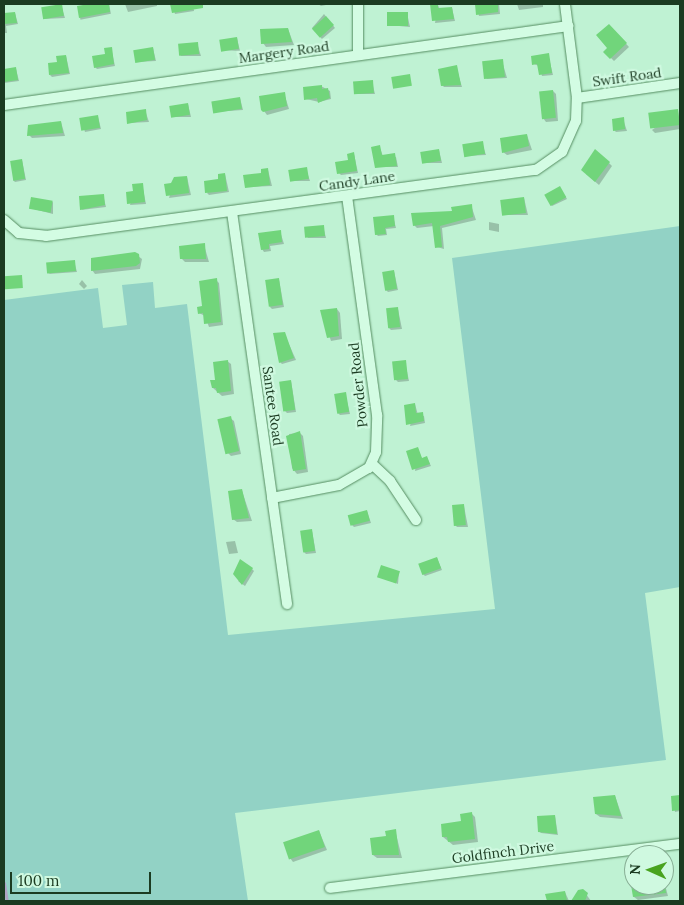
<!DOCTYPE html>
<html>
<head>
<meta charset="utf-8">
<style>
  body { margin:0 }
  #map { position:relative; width:684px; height:905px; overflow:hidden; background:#bff2d3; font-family:Lora,serif }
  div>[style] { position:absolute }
  .green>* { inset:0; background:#92d2c5 }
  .shadow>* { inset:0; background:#0003; transform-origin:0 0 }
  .stream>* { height:3px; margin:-1.5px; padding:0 1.5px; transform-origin:1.5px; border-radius:1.5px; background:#afa3c4 }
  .building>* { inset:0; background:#71d57b; transform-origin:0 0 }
  .roads { filter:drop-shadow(0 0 1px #558d61) drop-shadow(0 0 1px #558d61) }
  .street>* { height:10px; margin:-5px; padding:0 5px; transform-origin:5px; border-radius:5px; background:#d3fce3 }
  span { translate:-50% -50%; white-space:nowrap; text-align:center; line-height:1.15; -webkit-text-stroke:4.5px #cff9e0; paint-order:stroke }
  .street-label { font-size:14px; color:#1b3b21 }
  .frame { position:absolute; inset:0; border:5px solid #1b3b21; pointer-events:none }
  .north { position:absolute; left:624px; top:845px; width:50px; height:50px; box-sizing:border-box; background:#cff9e0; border:1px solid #87ad94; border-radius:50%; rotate:272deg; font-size:14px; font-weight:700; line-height:20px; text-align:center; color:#1b3b21 }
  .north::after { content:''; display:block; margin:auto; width:18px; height:22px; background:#49a31f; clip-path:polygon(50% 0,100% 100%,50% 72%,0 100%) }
  .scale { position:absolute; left:10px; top:872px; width:141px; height:22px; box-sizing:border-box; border:2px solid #1b3b21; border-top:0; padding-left:6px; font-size:15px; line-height:18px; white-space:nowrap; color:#1b3b21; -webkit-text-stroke:4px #cff9e0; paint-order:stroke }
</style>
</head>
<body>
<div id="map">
  <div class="green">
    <i style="clip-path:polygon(680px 226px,680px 587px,645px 593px,666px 760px,235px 813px,248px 901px,4px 901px,4px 300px,98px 288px,103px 328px,127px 325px,122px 285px,153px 282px,155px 308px,187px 304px,228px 635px,495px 609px,452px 258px)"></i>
  </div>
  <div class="shadow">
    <i style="left:109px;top:4px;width:10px;height:31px;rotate:79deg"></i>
    <i style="clip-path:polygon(125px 4px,157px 4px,157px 6px,128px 12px)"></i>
    <i style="clip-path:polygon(172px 4px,193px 4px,194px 11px,175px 14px)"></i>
    <i style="clip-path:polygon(318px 4px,331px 4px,321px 6px)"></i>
    <i style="clip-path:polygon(476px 4px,499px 4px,500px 14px,479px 16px)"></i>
    <i style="clip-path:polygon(517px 4px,543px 4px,543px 7px,519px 10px)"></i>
    <i style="clip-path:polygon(61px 5px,65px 18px,44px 19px)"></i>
    <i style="clip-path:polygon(438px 5px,440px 10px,452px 8px,455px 21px,435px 23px)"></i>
    <i style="clip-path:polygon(15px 13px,18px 24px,6px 26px,7px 33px,4px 33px,4px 14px)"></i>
    <i style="clip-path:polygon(407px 13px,410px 27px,388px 25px)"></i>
    <i style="clip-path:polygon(324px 14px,335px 28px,322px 39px,312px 28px)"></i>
    <i style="clip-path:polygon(609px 25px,629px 47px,614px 61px,605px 52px,609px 48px)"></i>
    <i style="clip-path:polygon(288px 29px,294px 45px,266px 47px,263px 43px)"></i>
    <i style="clip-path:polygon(237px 38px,240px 51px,221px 50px)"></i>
    <i style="clip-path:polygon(197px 43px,201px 56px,180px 56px)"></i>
    <i style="clip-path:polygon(111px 48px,115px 66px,97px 69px,95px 67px)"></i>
    <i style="clip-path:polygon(153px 48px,156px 61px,136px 62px)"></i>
    <i style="clip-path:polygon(548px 54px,553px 75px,542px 76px,539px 66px,534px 64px)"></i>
    <i style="clip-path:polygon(66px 56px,70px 74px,52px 77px,50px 75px)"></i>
    <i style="clip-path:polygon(502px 61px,507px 78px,487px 79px,485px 77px)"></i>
    <i style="clip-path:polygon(456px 67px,462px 87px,444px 87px,442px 85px)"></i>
    <i style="clip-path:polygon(16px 69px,19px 81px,4px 83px,4px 70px)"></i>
    <i style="clip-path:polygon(372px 82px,375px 94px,356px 94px)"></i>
    <i style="clip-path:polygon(321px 86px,330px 91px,331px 99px,319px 102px,306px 99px)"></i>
    <i style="clip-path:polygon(553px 91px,556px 94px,558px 121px,546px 122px,543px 118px)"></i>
    <i style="clip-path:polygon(284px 93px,289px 109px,267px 115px,264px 111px)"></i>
    <i style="clip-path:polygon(240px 98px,243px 110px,213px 112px)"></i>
    <i style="clip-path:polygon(188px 104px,191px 117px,171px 117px)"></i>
    <i style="clip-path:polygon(145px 110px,149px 122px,129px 123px)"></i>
    <i style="clip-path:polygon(678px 111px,680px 129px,655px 133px,652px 130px)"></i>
    <i style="clip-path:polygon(98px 117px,101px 129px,85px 132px,81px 119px)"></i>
    <i style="clip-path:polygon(623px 119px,627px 131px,616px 132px,614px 130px)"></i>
    <i style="clip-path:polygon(61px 122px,65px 136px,32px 138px,29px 135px)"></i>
    <i style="clip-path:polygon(527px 135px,532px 150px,507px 155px,503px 152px)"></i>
    <i style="clip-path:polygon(482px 143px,486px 155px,465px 156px)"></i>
    <i style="clip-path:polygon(379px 146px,383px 156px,396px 157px,398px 167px,376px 167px)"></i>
    <i style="clip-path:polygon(439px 150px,442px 163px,423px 163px)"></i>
    <i style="clip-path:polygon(354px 154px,358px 173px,341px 175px,339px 173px)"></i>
    <i style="clip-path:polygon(22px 160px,26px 180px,15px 182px,13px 180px)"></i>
    <i style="clip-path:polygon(609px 163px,612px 166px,599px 185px,586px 174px)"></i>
    <i style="clip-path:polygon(306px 169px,310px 181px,291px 181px)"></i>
    <i style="clip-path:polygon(268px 170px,272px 186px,246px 187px,263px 174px)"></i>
    <i style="clip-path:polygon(225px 174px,229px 192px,209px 195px,207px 193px)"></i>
    <i style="clip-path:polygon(187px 177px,191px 195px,169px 198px,173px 184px)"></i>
    <i style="clip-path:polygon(142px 184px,146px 204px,130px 205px,134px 192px)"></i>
    <i style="clip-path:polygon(560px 188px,567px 199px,552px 206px,550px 204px)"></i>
    <i style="clip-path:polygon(103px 195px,106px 207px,81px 210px)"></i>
    <i style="clip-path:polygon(524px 198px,528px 215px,503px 215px)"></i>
    <i style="clip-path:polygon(53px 202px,53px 214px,30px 208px)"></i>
    <i style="clip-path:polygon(471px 205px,476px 220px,442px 228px,444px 249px,437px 247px,434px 226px,417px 228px,414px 225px)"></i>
    <i style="clip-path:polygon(393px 216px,396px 228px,386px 229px,387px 235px,378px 236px,376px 234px)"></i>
    <i style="clip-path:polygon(489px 222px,499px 224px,499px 232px,489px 230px)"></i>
    <i style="clip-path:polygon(323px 226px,326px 238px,307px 238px)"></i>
    <i style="clip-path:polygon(280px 231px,284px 244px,270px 246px,271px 251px,264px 252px,262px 249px)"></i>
    <i style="clip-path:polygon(204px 245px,209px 262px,185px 262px,181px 258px)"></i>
    <i style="clip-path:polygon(138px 256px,142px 259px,140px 269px,95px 274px,92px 270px)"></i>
    <i style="clip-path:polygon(74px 261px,77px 272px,48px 274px)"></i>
    <i style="clip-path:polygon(394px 271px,398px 290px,388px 292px,386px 290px)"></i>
    <i style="clip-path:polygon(82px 280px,87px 286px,84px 289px,79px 284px)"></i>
    <i style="clip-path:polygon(216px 280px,219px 283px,223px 325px,209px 327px,205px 316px,199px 313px)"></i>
    <i style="clip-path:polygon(279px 280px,284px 307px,272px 309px,270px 307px)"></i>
    <i style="clip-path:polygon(337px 309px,340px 313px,342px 339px,331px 341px,321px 311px)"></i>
    <i style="clip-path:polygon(398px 309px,402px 329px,391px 330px,389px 328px)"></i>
    <i style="clip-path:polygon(284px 333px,296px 360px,282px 364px,280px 362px)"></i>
    <i style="clip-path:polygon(227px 361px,231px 364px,234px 394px,222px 396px,213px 388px)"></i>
    <i style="clip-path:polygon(405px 362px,409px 381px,398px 382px,396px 380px)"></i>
    <i style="clip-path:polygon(291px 381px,296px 412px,287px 413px,285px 411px)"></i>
    <i style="clip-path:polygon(345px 393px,350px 414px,340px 415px,338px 413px)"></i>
    <i style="clip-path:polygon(415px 404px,418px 415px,424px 416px,425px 423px,410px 426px)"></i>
    <i style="clip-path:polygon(230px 418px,234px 421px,241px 454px,231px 456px,227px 452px)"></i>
    <i style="clip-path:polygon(300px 433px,303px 436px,308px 472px,297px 474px,292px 468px,289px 434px)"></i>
    <i style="clip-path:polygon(418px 449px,422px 459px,427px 458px,431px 466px,415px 471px)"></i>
    <i style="clip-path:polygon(242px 491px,252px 521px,237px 522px,233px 519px)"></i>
    <i style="clip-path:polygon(464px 506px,468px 527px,457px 527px,455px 525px)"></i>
    <i style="clip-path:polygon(367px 511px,371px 523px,354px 527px,352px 525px)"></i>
    <i style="clip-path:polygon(312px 531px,316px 553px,306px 554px,304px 552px)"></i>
    <i style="clip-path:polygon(235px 541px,238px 553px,229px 554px,226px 542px)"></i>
    <i style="clip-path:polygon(437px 558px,442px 570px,425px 576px,423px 574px)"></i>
    <i style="clip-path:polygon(252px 569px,254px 571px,245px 586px,238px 581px)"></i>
    <i style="clip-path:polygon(399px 572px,398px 584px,378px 576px)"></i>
    <i style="clip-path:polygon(615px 796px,623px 819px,600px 817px,596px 814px)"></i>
    <i style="clip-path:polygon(680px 796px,680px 811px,675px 812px,672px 797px)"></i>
    <i style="clip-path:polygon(472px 814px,475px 817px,478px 842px,453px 845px,443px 837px)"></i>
    <i style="clip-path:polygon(555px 816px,558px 835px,541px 833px,539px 831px)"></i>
    <i style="clip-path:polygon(395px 830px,402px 858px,377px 858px,373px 855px)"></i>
    <i style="clip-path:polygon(319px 831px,327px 850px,293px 862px,290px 858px)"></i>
    <i style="clip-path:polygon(664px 881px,668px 896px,638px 900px,634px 897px,633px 885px,664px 885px)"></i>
    <i style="clip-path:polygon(579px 891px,586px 894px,591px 901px,573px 901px)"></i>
    <i style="clip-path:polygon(565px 892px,569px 901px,548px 901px,547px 895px)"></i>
  </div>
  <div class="stream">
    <i style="left:4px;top:883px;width:18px;rotate:81deg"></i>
  </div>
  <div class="building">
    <i style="left:62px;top:4px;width:12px;height:21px;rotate:81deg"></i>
    <i style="clip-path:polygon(89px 4px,109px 4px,110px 12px,79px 18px,77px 6px)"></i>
    <i style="clip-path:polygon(170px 4px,203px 4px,203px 8px,172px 13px)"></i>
    <i style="clip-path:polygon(430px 4px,438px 4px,438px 8px,452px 7px,454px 19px,432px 21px)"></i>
    <i style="clip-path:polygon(475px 4px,498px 4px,498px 12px,476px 15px)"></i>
    <i style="clip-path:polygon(15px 12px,17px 23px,4px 24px,4px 13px)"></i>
    <i style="left:387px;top:12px;width:21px;height:14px"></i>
    <i style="left:326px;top:16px;width:12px;height:19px;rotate:48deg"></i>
    <i style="clip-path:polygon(609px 24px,627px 43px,610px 59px,603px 52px,607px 48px,596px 35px)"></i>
    <i style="clip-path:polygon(288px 28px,292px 42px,261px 44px,260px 29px)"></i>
    <i style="left:237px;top:37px;width:12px;height:18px;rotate:81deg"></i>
    <i style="left:198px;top:42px;width:12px;height:20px;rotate:85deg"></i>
    <i style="clip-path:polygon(112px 47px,114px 64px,94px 68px,92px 56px,105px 54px,104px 48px)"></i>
    <i style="left:153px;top:47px;width:13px;height:20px;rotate:81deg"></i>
    <i style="clip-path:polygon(549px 53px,552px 73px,539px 75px,537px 64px,532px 65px,531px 56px)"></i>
    <i style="clip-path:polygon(66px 55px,69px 73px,49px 75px,48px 63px,57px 62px,56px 56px)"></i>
    <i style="left:503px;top:59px;width:18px;height:21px;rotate:84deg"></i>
    <i style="clip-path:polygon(457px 65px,461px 85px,441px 86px,438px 69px)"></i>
    <i style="clip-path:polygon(16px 67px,18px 80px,4px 82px,4px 69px)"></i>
    <i style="left:410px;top:74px;width:12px;height:19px;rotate:81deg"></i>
    <i style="left:373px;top:80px;width:13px;height:20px;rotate:86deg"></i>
    <i style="clip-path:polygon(322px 85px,322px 89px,328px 88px,330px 98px,318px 103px,317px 98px,304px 100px,303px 87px)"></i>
    <i style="left:553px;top:90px;width:28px;height:14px;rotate:84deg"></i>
    <i style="clip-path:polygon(285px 92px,287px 106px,263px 112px,261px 110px,259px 96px)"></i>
    <i style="left:240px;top:97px;width:12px;height:29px;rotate:81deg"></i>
    <i style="left:188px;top:103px;width:12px;height:19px;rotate:81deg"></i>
    <i style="clip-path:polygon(146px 109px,147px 120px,127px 124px,126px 112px)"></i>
    <i style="left:678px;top:109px;width:16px;height:30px;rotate:83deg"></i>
    <i style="left:98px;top:115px;width:13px;height:19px;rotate:81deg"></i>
    <i style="clip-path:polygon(624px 117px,625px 129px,613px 131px,612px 119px)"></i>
    <i style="clip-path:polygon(61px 121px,63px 133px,27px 136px,28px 125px)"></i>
    <i style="clip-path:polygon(527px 134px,529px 146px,502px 153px,500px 138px)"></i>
    <i style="left:483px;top:141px;width:13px;height:21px;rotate:81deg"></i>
    <i style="clip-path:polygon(380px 145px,382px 155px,395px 153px,397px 166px,375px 168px,371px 147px)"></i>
    <i style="left:439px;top:149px;width:12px;height:19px;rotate:81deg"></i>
    <i style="clip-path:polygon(595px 149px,610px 162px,595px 182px,581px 170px)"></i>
    <i style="clip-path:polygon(354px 152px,357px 171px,337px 174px,335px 162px,348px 160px,347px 154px)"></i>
    <i style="left:22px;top:159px;width:20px;height:12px;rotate:81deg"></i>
    <i style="left:307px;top:167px;width:12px;height:19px;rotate:81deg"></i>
    <i style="clip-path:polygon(268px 168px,270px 185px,245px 188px,243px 175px,261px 173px,261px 169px)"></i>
    <i style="clip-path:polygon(225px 173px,227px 191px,205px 193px,204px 181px,218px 179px,218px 174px)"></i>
    <i style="clip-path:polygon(187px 176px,189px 193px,166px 196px,164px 184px,171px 183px,174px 177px)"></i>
    <i style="clip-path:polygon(143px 183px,145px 202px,127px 204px,126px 192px,133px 191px,132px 184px)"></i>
    <i style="left:560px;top:186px;width:13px;height:18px;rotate:61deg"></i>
    <i style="clip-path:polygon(104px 194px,105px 205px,80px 210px,79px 196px)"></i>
    <i style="left:31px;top:197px;width:22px;height:12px;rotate:10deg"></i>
    <i style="left:524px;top:197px;width:16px;height:24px;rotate:83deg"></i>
    <i style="clip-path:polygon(472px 204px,473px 217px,440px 226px,442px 247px,435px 248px,432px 223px,413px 226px,411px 213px,452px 211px,451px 207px)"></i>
    <i style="clip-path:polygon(394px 215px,395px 226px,385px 228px,386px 234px,375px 235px,373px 217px)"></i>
    <i style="left:324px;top:225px;width:11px;height:20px;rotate:85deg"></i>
    <i style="clip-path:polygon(281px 230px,282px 242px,269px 244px,269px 249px,261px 250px,258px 233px)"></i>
    <i style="clip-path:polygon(205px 243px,206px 259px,180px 259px,179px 246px)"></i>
    <i style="clip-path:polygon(135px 252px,139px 254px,140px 263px,136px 266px,91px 271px,91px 258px)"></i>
    <i style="left:75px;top:260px;width:11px;height:29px;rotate:85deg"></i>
    <i style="left:394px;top:270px;width:19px;height:12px;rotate:81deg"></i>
    <i style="left:22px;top:275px;width:13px;height:18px;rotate:86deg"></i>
    <i style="clip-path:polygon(217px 278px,221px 322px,204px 324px,203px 313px,198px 314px,197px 307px,202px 306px,199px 281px)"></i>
    <i style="left:279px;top:278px;width:27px;height:14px;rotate:82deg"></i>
    <i style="left:398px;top:307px;width:20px;height:12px;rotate:84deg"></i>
    <i style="clip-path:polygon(337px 308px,339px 336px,327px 338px,320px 310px)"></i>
    <i style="clip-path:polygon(285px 332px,294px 358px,279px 363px,273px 333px)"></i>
    <i style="clip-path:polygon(228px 360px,231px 391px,217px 393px,216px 388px,212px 388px,210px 380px,215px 380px,213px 362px)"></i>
    <i style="left:406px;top:360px;width:19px;height:14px;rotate:84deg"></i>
    <i style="left:291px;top:380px;width:30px;height:12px;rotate:82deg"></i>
    <i style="left:346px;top:392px;width:20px;height:12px;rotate:81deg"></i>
    <i style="clip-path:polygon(415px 403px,416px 413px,423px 412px,424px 421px,406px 425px,404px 405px)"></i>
    <i style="left:231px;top:416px;width:36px;height:14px;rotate:77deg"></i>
    <i style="clip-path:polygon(300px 431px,306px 469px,293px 471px,286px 436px)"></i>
    <i style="clip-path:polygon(418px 447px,422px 458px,427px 456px,430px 464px,412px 470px,406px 451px)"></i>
    <i style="clip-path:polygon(242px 489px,249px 518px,232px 520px,228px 491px)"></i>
    <i style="left:464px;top:504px;width:21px;height:12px;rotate:85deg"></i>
    <i style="left:367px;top:510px;width:11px;height:20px;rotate:75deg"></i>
    <i style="left:312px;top:529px;width:22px;height:12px;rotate:82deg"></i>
    <i style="left:437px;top:557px;width:12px;height:20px;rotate:70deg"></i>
    <i style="clip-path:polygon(240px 559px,253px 568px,242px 585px,233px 574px)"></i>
    <i style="left:381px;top:565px;width:20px;height:13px;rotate:18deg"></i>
    <i style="clip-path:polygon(615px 795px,621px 816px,595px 814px,593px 797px)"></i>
    <i style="clip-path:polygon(680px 795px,680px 810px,672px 811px,671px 796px)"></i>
    <i style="clip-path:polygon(472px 812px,475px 839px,448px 842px,447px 837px,442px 837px,441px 824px,461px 821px,460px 814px)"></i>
    <i style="clip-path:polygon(555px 815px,557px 834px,538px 832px,537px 816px)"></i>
    <i style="clip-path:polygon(396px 829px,399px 855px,372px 855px,370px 838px,386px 836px,385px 831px)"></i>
    <i style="left:319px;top:830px;width:18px;height:38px;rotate:71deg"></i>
    <i style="clip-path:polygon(631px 885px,665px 885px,666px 893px,633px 897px)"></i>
    <i style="clip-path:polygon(583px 889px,588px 893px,585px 901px,571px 901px,578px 890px)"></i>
    <i style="clip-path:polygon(565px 891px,567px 901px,547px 901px,545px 894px)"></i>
  </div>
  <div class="roads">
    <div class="street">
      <i style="left:358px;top:4px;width:51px;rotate:90deg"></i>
      <i style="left:577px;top:98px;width:104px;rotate:-8.3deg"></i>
      <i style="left:4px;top:105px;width:570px;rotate:-7.97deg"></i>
      <i style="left:232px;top:212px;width:396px;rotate:82deg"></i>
      <i style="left:4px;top:220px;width:20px;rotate:41deg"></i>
      <i style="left:19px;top:233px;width:27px;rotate:6deg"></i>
      <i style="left:46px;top:236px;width:494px;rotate:-7.7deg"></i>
      <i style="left:536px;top:170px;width:32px;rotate:-35deg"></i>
      <i style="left:562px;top:152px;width:34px;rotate:-66deg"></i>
      <i style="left:576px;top:121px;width:23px;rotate:-88deg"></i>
      <i style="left:577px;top:98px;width:95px;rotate:-97.3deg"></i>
      <i style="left:372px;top:464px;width:25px;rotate:43deg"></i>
      <i style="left:390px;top:481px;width:47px;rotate:56.3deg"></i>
      <i style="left:272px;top:498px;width:68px;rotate:-11deg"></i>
      <i style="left:339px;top:485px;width:34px;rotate:-30deg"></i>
      <i style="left:369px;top:468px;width:17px;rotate:-66deg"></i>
      <i style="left:376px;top:452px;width:37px;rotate:-88deg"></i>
      <i style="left:377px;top:415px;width:221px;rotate:-97.8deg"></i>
      <i style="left:330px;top:888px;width:353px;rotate:-7.2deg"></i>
    </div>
  </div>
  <div class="street-label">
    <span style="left:284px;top:52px;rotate:-8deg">Margery Road</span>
    <span style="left:627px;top:77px;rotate:-8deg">Swift Road</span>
    <span style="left:357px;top:181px;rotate:-8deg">Candy Lane</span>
    <span style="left:358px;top:385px;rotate:-96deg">Powder Road</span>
    <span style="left:273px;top:406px;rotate:82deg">Santee Road</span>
    <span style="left:503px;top:852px;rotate:-7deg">Goldfinch Drive</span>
  </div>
  <div class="frame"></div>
  <div class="north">N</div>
  <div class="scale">100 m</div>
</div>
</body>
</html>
